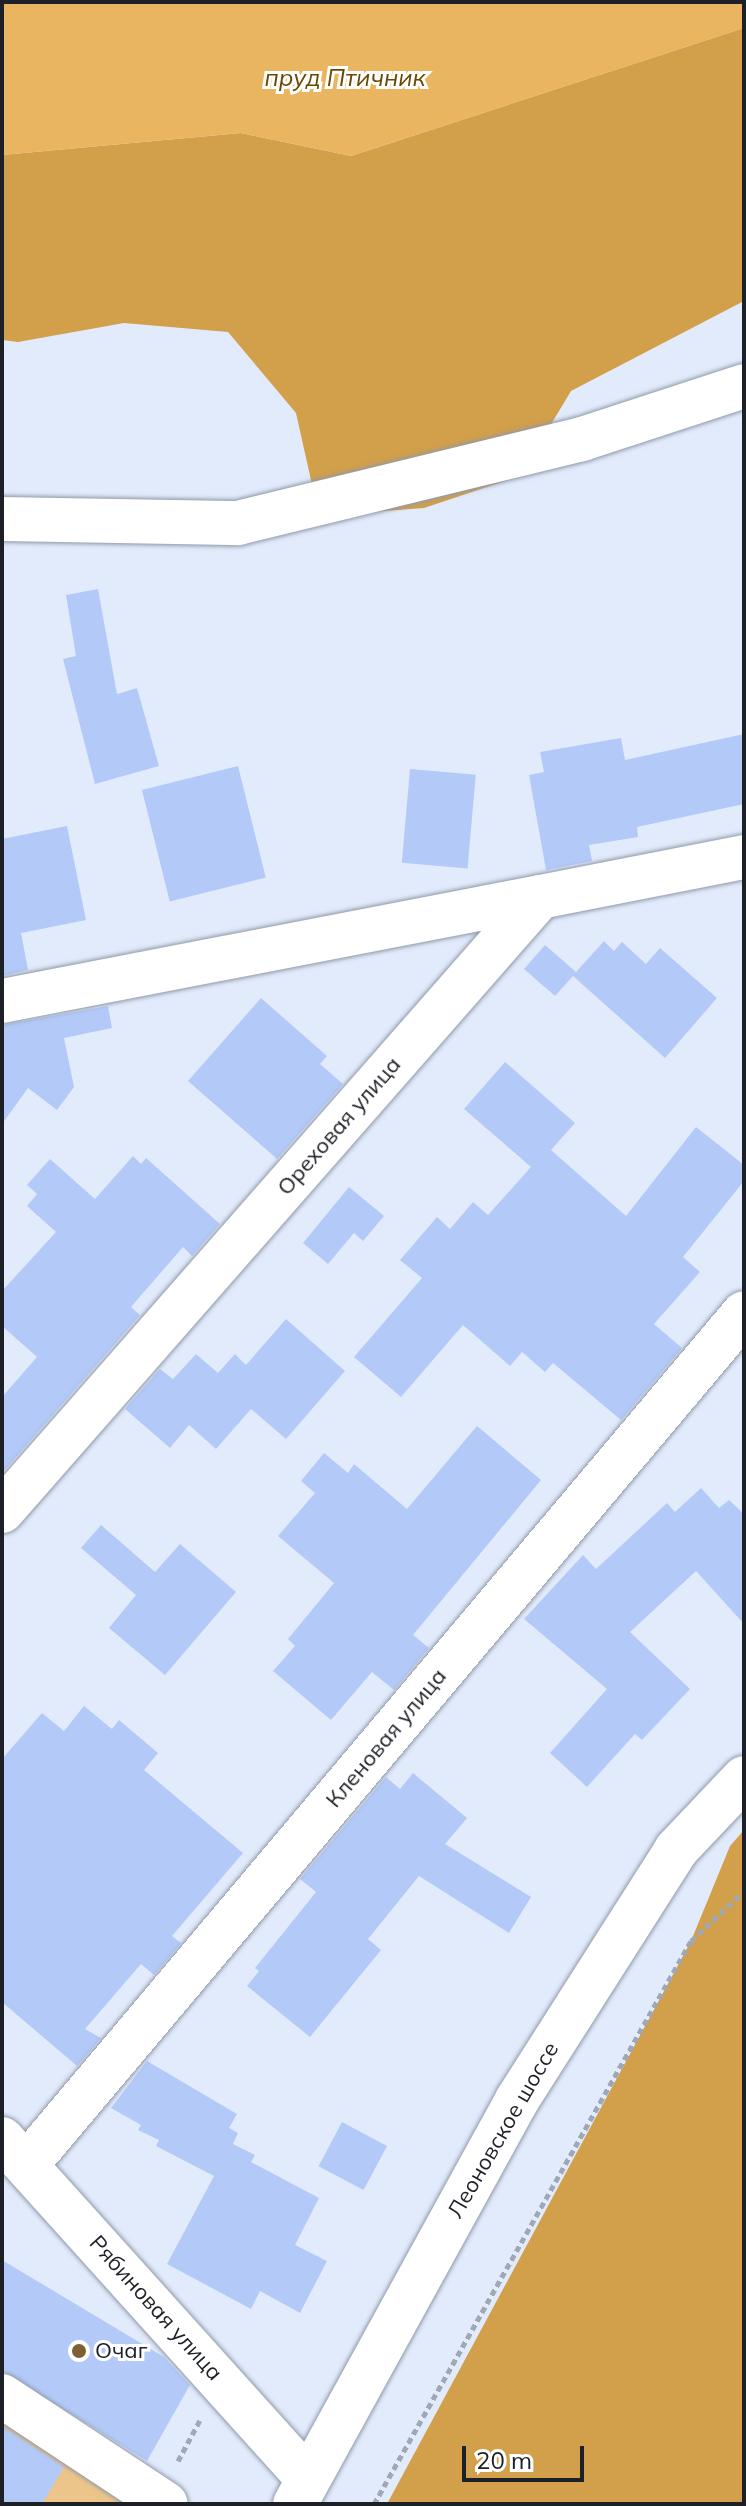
<!DOCTYPE html>
<html>
<head>
<meta charset="utf-8">
<style>
  body { margin:0 }
  #map { position:relative; width:746px; height:2506px; overflow:hidden; background:#e2ebfc; font-family:Mulish,sans-serif }
  div>[style] { position:absolute }
  .green>* { inset:0; background:#ecc58a }
  .forest>* { inset:0; background:#d29f4a }
  .water>* { inset:0; background:#e9b561 }
  .building>* { inset:0; background:#b3caf9; transform-origin:0 0 }
  .path>* { height:5px; margin-top:-2.5px; transform-origin:0; background:repeating-linear-gradient(90deg,#a0a7b5 0 6px,transparent 0 10px) }
  .roads { filter:drop-shadow(0 0 2px #9099a9) drop-shadow(0 0 2px #9099a9) }
  .minor>* { height:44px; margin:-22px; padding:0 22px; transform-origin:22px; border-radius:22px; background:#fff }
  .major>* { height:44px; margin:-22px; padding:0 22px; transform-origin:22px; border-radius:22px; background:#fff }
  .dots>* { width:22px; height:22px; translate:-50% -50%; box-sizing:border-box; border:4px solid #fff; border-radius:50% }
  span { translate:-50% -50%; white-space:nowrap; text-align:center; line-height:1.15; -webkit-text-stroke:6px #fff; paint-order:stroke }
  .street-label { font-size:22px; color:#1d2026 }
  .poi-label { font-size:22px; color:#1d2026 }
  .left { translate:0 -50%; text-align:left }
  .water-label { font-size:24px; color:#6a4802; font-style:italic }
  .frame { position:absolute; inset:0; border:4px solid #1d2026; pointer-events:none }
  .scale { position:absolute; left:462px; top:2446px; width:122px; height:36px; box-sizing:border-box; border:4px solid #1d2026; border-top:0; padding-left:10px; font-size:24px; line-height:28px; white-space:nowrap; color:#1d2026; -webkit-text-stroke:6px #fff; paint-order:stroke }
</style>
</head>
<body>
<div id="map">
  <div class="green">
    <i style="clip-path:polygon(2px 2396px,166px 2504px,2px 2504px)"></i>
  </div>
  <div class="forest">
    <i style="clip-path:polygon(744px 28px,744px 301px,571px 391px,520px 476px,424px 508px,319px 516px,296px 413px,228px 332px,124px 323px,18px 342px,2px 340px,2px 155px,241px 133px,351px 156px)"></i>
    <i style="clip-path:polygon(744px 1830px,744px 2504px,387px 2504px,691px 1941px,730px 1846px)"></i>
  </div>
  <div class="water">
    <i style="clip-path:polygon(2px 2px,744px 2px,744px 28px,351px 156px,241px 133px,2px 155px)"></i>
  </div>
  <div class="building">
    <i style="clip-path:polygon(98px 589px,117px 694px,137px 688px,159px 766px,95px 784px,63px 659px,76px 656px,66px 595px)"></i>
    <i style="clip-path:polygon(744px 734px,744px 804px,637px 827px,638px 837px,589px 845px,592px 861px,546px 870px,529px 775px,544px 772px,540px 752px,621px 738px,625px 760px)"></i>
    <i style="left:238px;top:766px;width:115px;height:99px;rotate:76deg"></i>
    <i style="left:410px;top:769px;width:66px;height:94px;rotate:5deg"></i>
    <i style="clip-path:polygon(67px 826px,86px 920px,21px 933px,28px 970px,2px 976px,2px 839px)"></i>
    <i style="clip-path:polygon(604px 941px,614px 951px,622px 942px,646px 964px,660px 948px,717px 998px,665px 1058px,573px 976px,555px 996px,524px 969px,545px 945px,576px 972px)"></i>
    <i style="clip-path:polygon(261px 998px,327px 1056px,320px 1064px,343px 1084px,277px 1159px,188px 1081px)"></i>
    <i style="clip-path:polygon(108px 1006px,112px 1028px,64px 1038px,74px 1087px,57px 1110px,28px 1088px,2px 1124px,2px 1025px)"></i>
    <i style="clip-path:polygon(505px 1062px,575px 1123px,551px 1150px,626px 1216px,696px 1127px,744px 1165px,744px 1181px,683px 1257px,700px 1272px,654px 1324px,682px 1348px,621px 1420px,553px 1363px,545px 1372px,522px 1352px,510px 1366px,463px 1325px,401px 1397px,354px 1357px,422px 1278px,400px 1260px,437px 1217px,450px 1229px,473px 1202px,488px 1215px,531px 1167px,464px 1109px)"></i>
    <i style="clip-path:polygon(133px 1156px,141px 1164px,146px 1158px,220px 1224px,192px 1256px,183px 1247px,131px 1307px,140px 1315px,2px 1473px,2px 1397px,37px 1357px,2px 1326px,2px 1291px,56px 1232px,27px 1206px,37px 1194px,27px 1185px,50px 1159px,95px 1199px)"></i>
    <i style="clip-path:polygon(349px 1187px,384px 1216px,363px 1241px,354px 1233px,328px 1264px,303px 1243px)"></i>
    <i style="clip-path:polygon(286px 1319px,345px 1371px,286px 1439px,251px 1409px,216px 1449px,189px 1425px,170px 1448px,125px 1409px,160px 1369px,173px 1379px,196px 1354px,218px 1373px,235px 1354px,246px 1365px)"></i>
    <i style="clip-path:polygon(477px 1426px,541px 1480px,413px 1635px,429px 1648px,394px 1690px,372px 1672px,331px 1720px,273px 1671px,295px 1646px,288px 1639px,334px 1583px,278px 1536px,315px 1493px,301px 1481px,324px 1453px,348px 1473px,354px 1464px,407px 1509px)"></i>
    <i style="clip-path:polygon(701px 1488px,719px 1508px,729px 1500px,744px 1514px,744px 1624px,696px 1571px,630px 1632px,690px 1689px,642px 1740px,635px 1734px,587px 1787px,550px 1753px,607px 1689px,524px 1619px,583px 1555px,596px 1569px,667px 1503px,675px 1512px)"></i>
    <i style="clip-path:polygon(101px 1525px,155px 1572px,180px 1544px,236px 1592px,165px 1675px,109px 1628px,136px 1595px,81px 1548px)"></i>
    <i style="clip-path:polygon(84px 1706px,112px 1729px,119px 1720px,158px 1753px,144px 1770px,243px 1853px,172px 1936px,181px 1943px,154px 1975px,141px 1964px,85px 2029px,101px 2038px,77px 2066px,2px 2002px,2px 1759px,42px 1713px,64px 1731px)"></i>
    <i style="clip-path:polygon(413px 1773px,467px 1818px,445px 1844px,531px 1897px,509px 1933px,419px 1876px,368px 1939px,381px 1950px,310px 2037px,247px 1986px,259px 1971px,255px 1968px,316px 1892px,300px 1879px,386px 1777px,400px 1789px)"></i>
    <i style="clip-path:polygon(147px 2061px,237px 2114px,229px 2128px,238px 2133px,233px 2144px,255px 2155px,251px 2162px,319px 2198px,295px 2245px,327px 2261px,300px 2313px,260px 2291px,251px 2309px,167px 2264px,214px 2176px,156px 2146px,159px 2140px,138px 2130px,141px 2125px,111px 2108px)"></i>
    <i style="left:342px;top:2122px;width:51px;height:50px;rotate:28deg"></i>
    <i style="clip-path:polygon(2px 2260px,164px 2357px,190px 2385px,147px 2461px,2px 2371px)"></i>
    <i style="clip-path:polygon(2px 2426px,64px 2467px,42px 2504px,2px 2504px)"></i>
  </div>
  <div class="path">
    <i style="left:178px;top:2461px;width:47px;rotate:-61.8deg"></i>
    <i style="left:374px;top:2504px;width:646px;rotate:-60.62deg"></i>
    <i style="left:691px;top:1941px;width:73px;rotate:-43.3deg"></i>
  </div>
  <div class="roads">
    <div class="minor">
      <i style="left:2px;top:519px;width:236px;rotate:1deg"></i>
      <i style="left:238px;top:523px;width:354px;rotate:-13.7deg"></i>
      <i style="left:582px;top:439px;width:170px;rotate:-18.1deg"></i>
      <i style="left:2px;top:1001px;width:548px;rotate:-10.94deg"></i>
      <i style="left:2px;top:1511px;width:816px;rotate:-48.77deg"></i>
      <i style="left:540px;top:897px;width:208px;rotate:-11.1deg"></i>
      <i style="left:2px;top:2139px;width:457px;rotate:48deg"></i>
      <i style="left:28px;top:2163px;width:1111px;rotate:-49.89deg"></i>
      <i style="left:2px;top:2396px;width:196px;rotate:33.4deg"></i>
    </div>
    <div class="major">
      <i style="left:295px;top:2504px;width:461px;rotate:-61.2deg"></i>
      <i style="left:517px;top:2100px;width:296px;rotate:-57.5deg"></i>
      <i style="left:676px;top:1850px;width:99px;rotate:-46.6deg"></i>
    </div>
  </div>
  <div class="dots">
    <i style="left:79px;top:2351px;background:#7d6134"></i>
  </div>
  <div class="street-label">
    <span style="left:339px;top:1126px;rotate:-49deg">Ореховая улица</span>
    <span style="left:386px;top:1738px;rotate:-50deg">Кленовая улица</span>
    <span style="left:503px;top:2130px;rotate:-60deg">Леоновское шоссе</span>
    <span style="left:156px;top:2308px;rotate:48deg">Рябиновая улица</span>
  </div>
  <div class="poi-label">
    <span class="left" style="left:95px;top:2351px">Очаг</span>
  </div>
  <div class="water-label">
    <span style="left:345px;top:78px">пруд Птичник</span>
  </div>
  <div class="frame"></div>
  <div class="scale">20 m</div>
</div>
</body>
</html>
